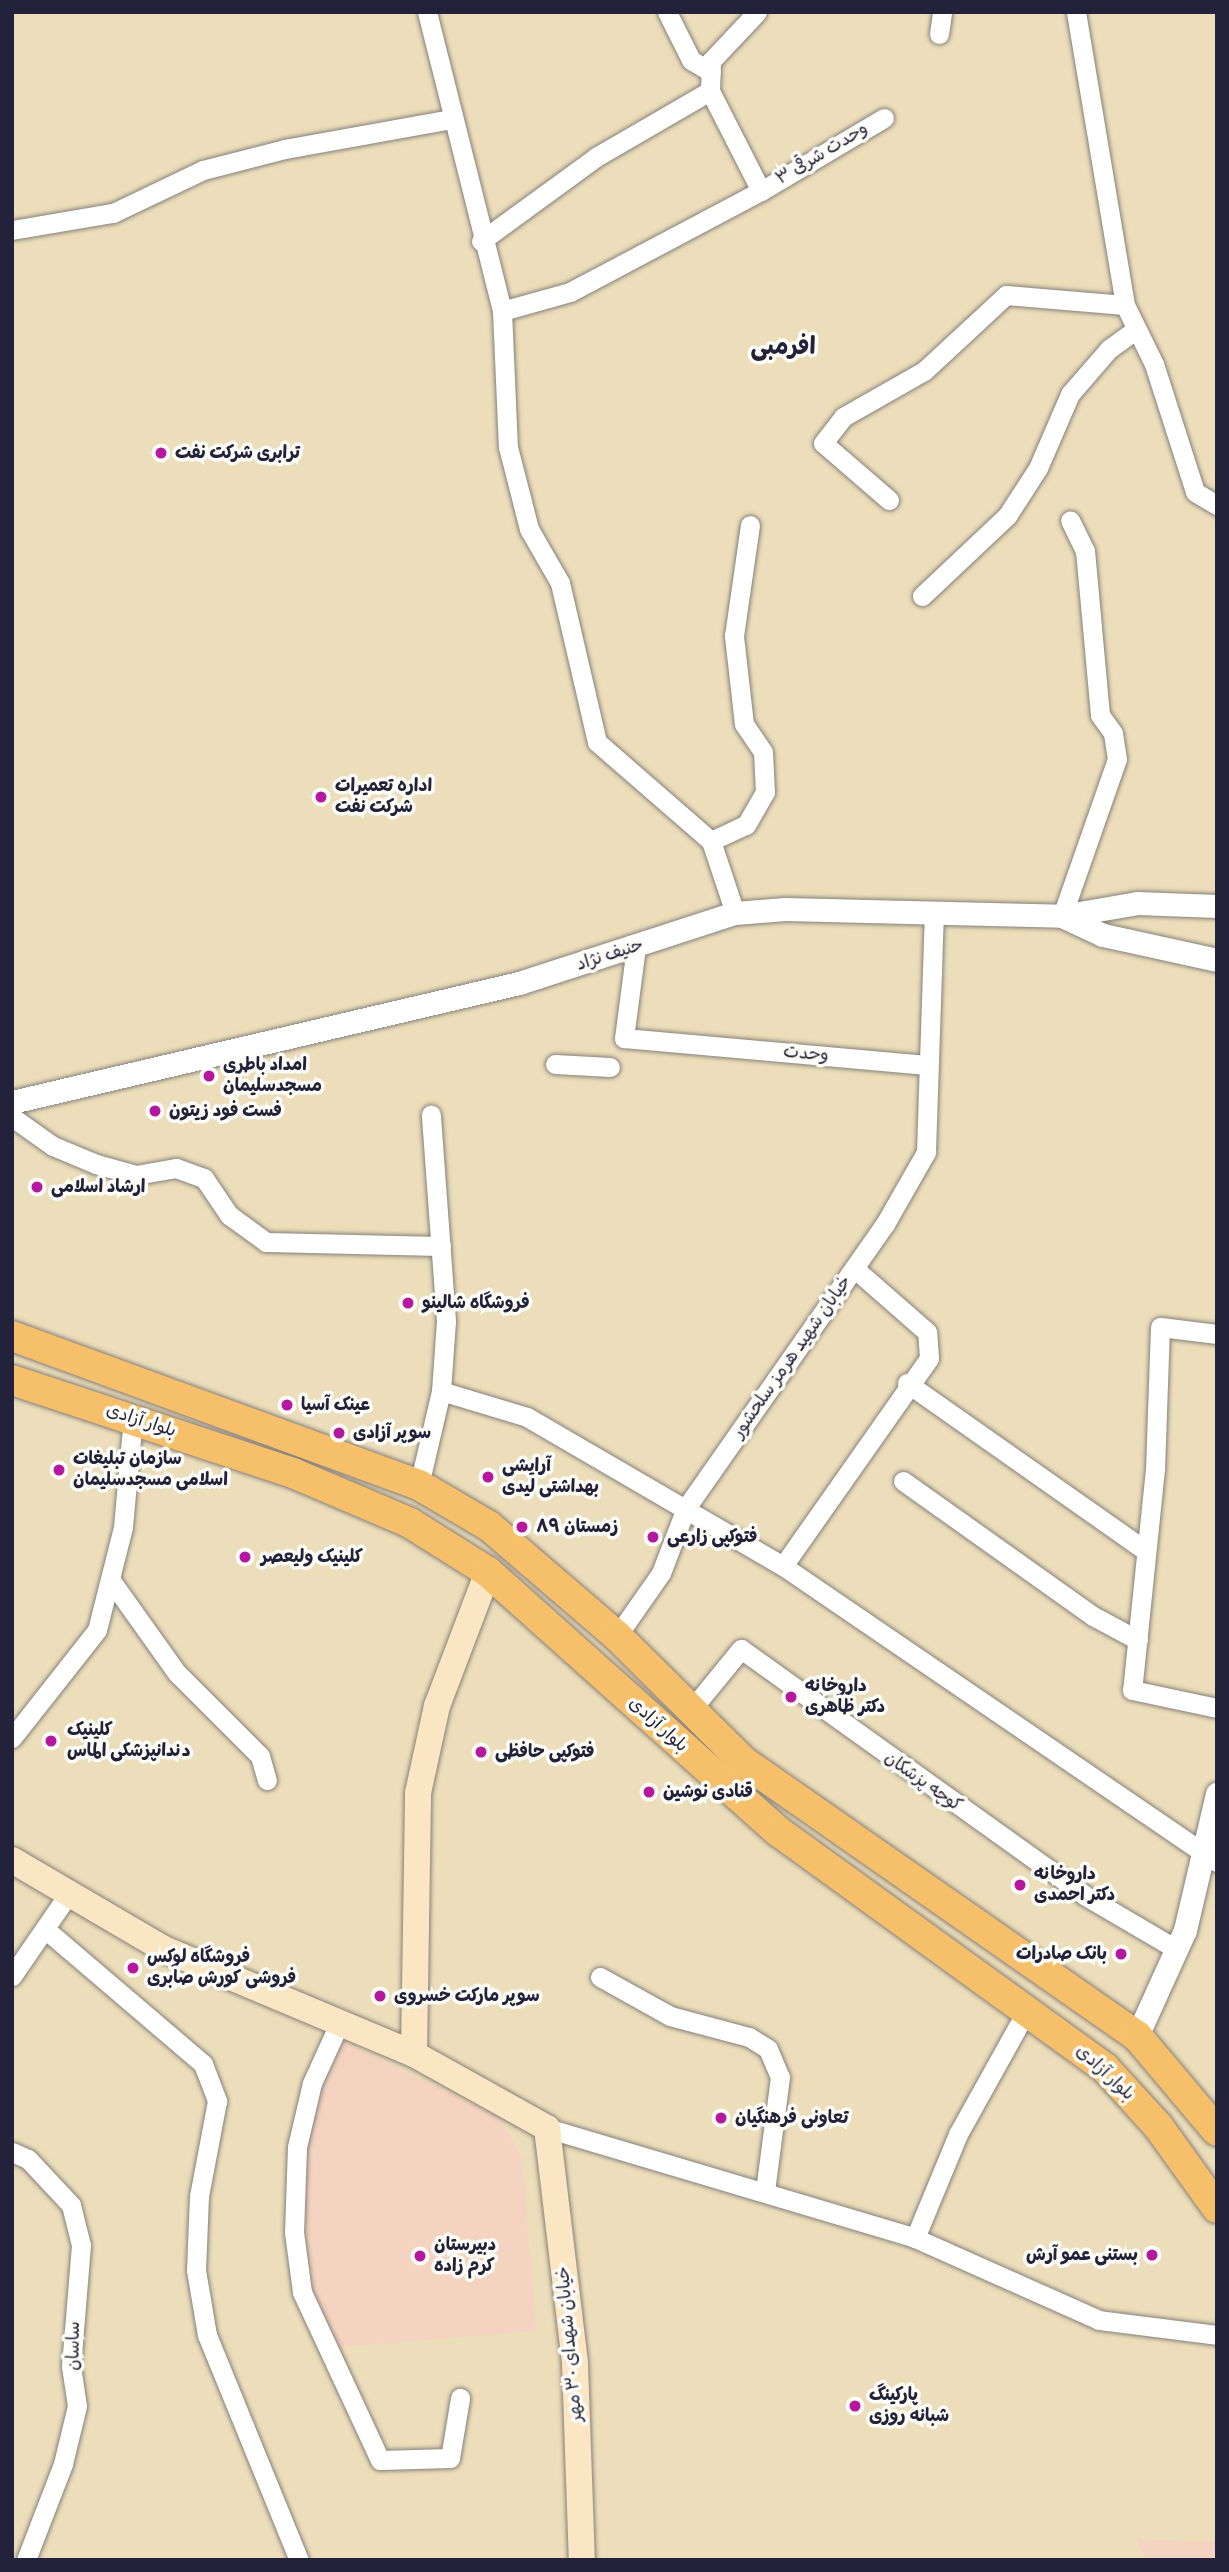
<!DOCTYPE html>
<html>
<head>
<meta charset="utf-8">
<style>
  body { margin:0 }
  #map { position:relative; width:1229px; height:2572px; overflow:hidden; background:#ecdeba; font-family:Pangolin,"Playpen Sans Arabic",sans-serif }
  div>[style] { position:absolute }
  .built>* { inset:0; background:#f4d3c0 }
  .roads { filter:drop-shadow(0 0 2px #87807a) drop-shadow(0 0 2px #87807a) }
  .minor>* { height:19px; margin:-9.5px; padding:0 9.5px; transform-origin:9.5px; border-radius:9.5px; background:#fff }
  .tertiary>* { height:23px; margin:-11.5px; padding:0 11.5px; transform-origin:11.5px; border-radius:11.5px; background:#fff }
  .secondary>* { height:26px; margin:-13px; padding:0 13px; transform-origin:13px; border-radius:13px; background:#fbe6c4 }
  .primary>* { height:30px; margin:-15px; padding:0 15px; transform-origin:15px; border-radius:15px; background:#f6c06b }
  .dots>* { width:19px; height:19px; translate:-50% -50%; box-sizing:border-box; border:4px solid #fdfcf7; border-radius:50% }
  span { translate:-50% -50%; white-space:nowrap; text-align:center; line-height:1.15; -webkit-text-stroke:7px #fdfcf7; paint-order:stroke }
  .street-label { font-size:18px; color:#22223b }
  .poi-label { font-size:18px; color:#22223b; font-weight:700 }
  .left { translate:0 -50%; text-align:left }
  .right { translate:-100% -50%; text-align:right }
  .district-label { font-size:24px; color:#22223b; font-weight:700 }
  .frame { position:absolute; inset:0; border:14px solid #22223b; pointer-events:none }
</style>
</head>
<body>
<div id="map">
  <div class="built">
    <i style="clip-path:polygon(342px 2042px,499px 2117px,522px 2157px,536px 2331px,338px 2347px,318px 2320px,303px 2192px,309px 2120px)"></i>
    <i style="clip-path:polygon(1136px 2539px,1217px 2542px,1217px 2560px,1147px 2560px)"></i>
  </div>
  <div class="roads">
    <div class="minor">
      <i style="left:427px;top:12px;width:308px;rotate:75.9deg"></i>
      <i style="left:502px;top:311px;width:136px;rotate:87.5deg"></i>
      <i style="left:508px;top:447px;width:85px;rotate:75.6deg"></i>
      <i style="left:529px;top:529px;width:62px;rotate:60.1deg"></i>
      <i style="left:560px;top:583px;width:163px;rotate:76.9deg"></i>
      <i style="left:597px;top:742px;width:151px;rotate:41deg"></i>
      <i style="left:711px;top:841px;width:76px;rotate:71.6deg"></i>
      <i style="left:667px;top:12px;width:54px;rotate:63.4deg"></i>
      <i style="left:691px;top:60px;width:23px;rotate:31deg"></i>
      <i style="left:1076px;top:12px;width:297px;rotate:80.5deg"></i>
      <i style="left:1125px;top:305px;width:66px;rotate:63.8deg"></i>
      <i style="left:1154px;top:364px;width:134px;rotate:72.2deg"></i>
      <i style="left:1195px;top:492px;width:26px;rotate:31deg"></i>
      <i style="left:939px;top:34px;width:22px;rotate:-82deg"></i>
      <i style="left:761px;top:191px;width:143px;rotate:-30.7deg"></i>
      <i style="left:12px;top:230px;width:102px;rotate:-9.6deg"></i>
      <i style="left:113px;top:213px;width:100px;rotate:-25.5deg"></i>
      <i style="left:203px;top:170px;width:85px;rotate:-14.4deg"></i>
      <i style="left:285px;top:149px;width:170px;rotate:-10.2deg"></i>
      <i style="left:481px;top:241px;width:142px;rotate:-36.1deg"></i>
      <i style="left:596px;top:157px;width:132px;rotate:-30.1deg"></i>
      <i style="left:710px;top:91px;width:30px;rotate:-88deg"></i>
      <i style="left:711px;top:61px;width:67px;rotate:-46.8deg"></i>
      <i style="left:502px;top:311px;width:71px;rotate:-15.6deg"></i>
      <i style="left:570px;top:292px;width:216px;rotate:-27.9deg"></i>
      <i style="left:761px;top:191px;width:112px;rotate:-117deg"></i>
      <i style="left:889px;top:500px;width:87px;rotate:-139.2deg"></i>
      <i style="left:823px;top:443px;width:33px;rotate:-52deg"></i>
      <i style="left:843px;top:417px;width:93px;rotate:-29.6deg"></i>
      <i style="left:924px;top:371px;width:112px;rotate:-42.8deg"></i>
      <i style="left:1006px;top:295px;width:119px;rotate:4.8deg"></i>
      <i style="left:922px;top:596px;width:117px;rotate:-43.3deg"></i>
      <i style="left:1007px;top:516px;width:57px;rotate:-57.1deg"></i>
      <i style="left:1038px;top:468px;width:81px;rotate:-66.6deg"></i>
      <i style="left:1070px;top:394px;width:60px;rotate:-49.1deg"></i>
      <i style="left:1109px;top:349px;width:34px;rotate:-36deg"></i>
      <i style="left:711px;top:841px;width:38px;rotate:-25deg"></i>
      <i style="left:746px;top:825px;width:38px;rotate:-60deg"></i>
      <i style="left:765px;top:792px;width:40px;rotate:-92.9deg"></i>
      <i style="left:763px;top:752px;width:34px;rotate:-124deg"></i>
      <i style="left:744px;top:724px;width:89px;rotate:-96.5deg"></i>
      <i style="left:734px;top:636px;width:112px;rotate:-81.8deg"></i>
      <i style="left:1062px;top:916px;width:166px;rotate:-70.7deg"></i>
      <i style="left:1117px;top:759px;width:26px;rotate:-99deg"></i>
      <i style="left:1113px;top:733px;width:22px;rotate:-126deg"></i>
      <i style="left:1100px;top:715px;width:165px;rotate:-95.2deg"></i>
      <i style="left:1085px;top:551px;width:34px;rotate:-116deg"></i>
      <i style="left:636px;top:947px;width:92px;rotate:97.5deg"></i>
      <i style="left:624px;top:1038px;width:304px;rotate:5.1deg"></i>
      <i style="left:555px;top:1064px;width:55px;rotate:3.1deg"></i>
      <i style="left:12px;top:1117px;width:50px;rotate:35.3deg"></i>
      <i style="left:53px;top:1146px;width:47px;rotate:22.7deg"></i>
      <i style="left:96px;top:1164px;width:41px;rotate:15.4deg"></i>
      <i style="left:136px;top:1175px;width:41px;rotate:-9.9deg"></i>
      <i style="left:176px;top:1168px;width:30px;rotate:20deg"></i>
      <i style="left:204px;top:1178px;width:45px;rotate:56deg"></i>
      <i style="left:229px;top:1215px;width:46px;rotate:36.1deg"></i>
      <i style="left:266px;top:1242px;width:175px;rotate:1.3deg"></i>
      <i style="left:1217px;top:1334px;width:57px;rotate:-173deg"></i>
      <i style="left:1160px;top:1327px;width:142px;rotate:92deg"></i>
      <i style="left:1155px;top:1469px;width:222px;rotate:95.9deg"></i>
      <i style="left:1132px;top:1690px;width:87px;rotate:12deg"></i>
      <i style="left:907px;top:1383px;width:289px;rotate:35.1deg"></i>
      <i style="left:441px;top:1391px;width:90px;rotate:16.8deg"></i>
      <i style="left:527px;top:1417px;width:296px;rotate:30.2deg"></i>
      <i style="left:783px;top:1566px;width:525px;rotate:34.3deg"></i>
      <i style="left:903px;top:1481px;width:233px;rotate:35.4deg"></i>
      <i style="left:1093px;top:1616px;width:51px;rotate:28.1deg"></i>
      <i style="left:419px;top:1485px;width:97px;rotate:-76.8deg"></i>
      <i style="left:441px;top:1391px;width:70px;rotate:-85.9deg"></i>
      <i style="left:446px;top:1321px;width:207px;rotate:-94.2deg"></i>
      <i style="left:783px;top:1566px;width:254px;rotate:-54.9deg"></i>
      <i style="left:929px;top:1358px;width:26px;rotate:-94deg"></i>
      <i style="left:927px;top:1332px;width:97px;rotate:-138.8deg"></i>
      <i style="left:112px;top:1582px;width:112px;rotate:54.5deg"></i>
      <i style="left:177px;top:1673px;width:117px;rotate:45deg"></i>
      <i style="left:260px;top:1756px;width:25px;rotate:74deg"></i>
      <i style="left:617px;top:1636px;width:77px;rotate:-55.1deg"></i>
      <i style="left:661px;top:1573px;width:70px;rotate:-69deg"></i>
      <i style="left:686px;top:1508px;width:347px;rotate:-55deg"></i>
      <i style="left:885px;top:1224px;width:83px;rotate:-60.3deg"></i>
      <i style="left:926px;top:1152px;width:239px;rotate:-88.1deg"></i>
      <i style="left:691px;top:1710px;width:79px;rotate:-50.7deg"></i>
      <i style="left:741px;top:1649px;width:422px;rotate:35.6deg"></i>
      <i style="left:1084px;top:1895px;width:107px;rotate:30.4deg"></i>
      <i style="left:12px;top:1738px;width:137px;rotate:-51.8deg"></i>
      <i style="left:97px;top:1630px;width:106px;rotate:-75.8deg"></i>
      <i style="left:123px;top:1527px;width:109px;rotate:-84.8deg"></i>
      <i style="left:45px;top:1929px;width:208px;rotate:40.5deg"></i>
      <i style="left:203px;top:2064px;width:40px;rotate:69deg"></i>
      <i style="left:217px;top:2101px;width:97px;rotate:100.7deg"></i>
      <i style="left:199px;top:2196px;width:74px;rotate:92.3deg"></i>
      <i style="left:196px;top:2270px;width:66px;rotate:80.4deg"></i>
      <i style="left:207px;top:2335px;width:243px;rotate:67.8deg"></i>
      <i style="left:12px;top:1976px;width:101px;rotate:-55.5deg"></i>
      <i style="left:600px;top:1977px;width:80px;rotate:29.1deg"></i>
      <i style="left:670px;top:2016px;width:82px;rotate:14.9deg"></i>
      <i style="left:749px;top:2037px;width:22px;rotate:32deg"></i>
      <i style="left:768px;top:2049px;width:30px;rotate:67deg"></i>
      <i style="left:780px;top:2077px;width:115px;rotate:97.5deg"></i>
      <i style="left:338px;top:2026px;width:63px;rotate:114.5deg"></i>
      <i style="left:312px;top:2083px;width:66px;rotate:103.2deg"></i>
      <i style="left:297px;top:2147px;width:85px;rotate:92deg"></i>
      <i style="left:294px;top:2232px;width:61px;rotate:82.4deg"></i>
      <i style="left:302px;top:2292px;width:185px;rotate:65.1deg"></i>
      <i style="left:380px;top:2460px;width:70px;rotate:-1.6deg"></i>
      <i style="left:450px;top:2458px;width:61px;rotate:-80.5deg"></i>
      <i style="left:547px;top:2128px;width:384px;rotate:16.6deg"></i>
      <i style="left:915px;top:2238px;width:201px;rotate:24deg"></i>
      <i style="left:1099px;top:2320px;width:119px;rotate:7.2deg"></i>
      <i style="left:12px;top:2152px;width:17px;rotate:24deg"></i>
      <i style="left:28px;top:2159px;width:63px;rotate:46.9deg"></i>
      <i style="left:71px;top:2205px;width:41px;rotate:76deg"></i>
      <i style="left:81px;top:2245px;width:121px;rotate:94.7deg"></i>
      <i style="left:71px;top:2366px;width:40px;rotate:81.5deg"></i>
      <i style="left:77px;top:2406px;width:60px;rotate:103.6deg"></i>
      <i style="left:63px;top:2464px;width:103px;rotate:111.1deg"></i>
      <i style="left:915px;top:2238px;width:113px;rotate:-67.5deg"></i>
      <i style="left:958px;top:2134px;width:144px;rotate:-60.9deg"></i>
    </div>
    <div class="tertiary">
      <i style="left:1062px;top:916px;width:45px;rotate:24.9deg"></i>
      <i style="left:1103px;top:935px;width:117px;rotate:12.4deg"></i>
      <i style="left:12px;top:1102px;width:521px;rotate:-13.21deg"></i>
      <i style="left:519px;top:983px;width:227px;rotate:-18deg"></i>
      <i style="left:735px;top:913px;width:50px;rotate:-4.6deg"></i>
      <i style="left:785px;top:909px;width:277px;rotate:1.4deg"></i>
      <i style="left:1062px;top:916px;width:76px;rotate:-9.8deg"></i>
      <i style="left:1137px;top:903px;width:80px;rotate:2.1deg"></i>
      <i style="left:1137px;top:2036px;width:116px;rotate:-65.6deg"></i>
      <i style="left:1185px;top:1930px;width:140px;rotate:-76.8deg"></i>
    </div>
    <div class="secondary">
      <i style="left:12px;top:1860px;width:176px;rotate:30.4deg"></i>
      <i style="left:164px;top:1949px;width:271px;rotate:22.8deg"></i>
      <i style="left:414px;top:2054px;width:152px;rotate:29.1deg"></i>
      <i style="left:547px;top:2128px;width:238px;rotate:83.2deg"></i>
      <i style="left:575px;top:2364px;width:196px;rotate:88deg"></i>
      <i style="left:414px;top:2054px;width:261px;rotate:-89.1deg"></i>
      <i style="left:418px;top:1793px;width:89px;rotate:-77.7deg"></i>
      <i style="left:437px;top:1706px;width:143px;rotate:-69.2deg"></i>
    </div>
    <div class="primary">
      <i style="left:12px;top:1336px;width:433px;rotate:20.1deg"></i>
      <i style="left:419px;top:1485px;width:81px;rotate:30.4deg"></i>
      <i style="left:489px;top:1526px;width:169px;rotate:40.7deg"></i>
      <i style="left:617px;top:1636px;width:179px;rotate:44.8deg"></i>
      <i style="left:744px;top:1762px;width:479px;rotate:34.9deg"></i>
      <i style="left:1137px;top:2036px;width:124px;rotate:49.9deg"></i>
      <i style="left:12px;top:1380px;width:296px;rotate:18.3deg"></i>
      <i style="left:293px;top:1473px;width:127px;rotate:23.1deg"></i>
      <i style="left:410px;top:1523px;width:92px;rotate:32.1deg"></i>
      <i style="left:488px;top:1572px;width:390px;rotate:41.8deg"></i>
      <i style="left:779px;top:1832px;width:402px;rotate:35.9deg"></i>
      <i style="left:1105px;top:2068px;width:79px;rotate:47.6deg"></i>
      <i style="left:1158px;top:2126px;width:101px;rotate:54.3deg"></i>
    </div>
  </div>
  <div class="dots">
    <i style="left:161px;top:453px;background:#b5179e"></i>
    <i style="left:321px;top:797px;background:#b5179e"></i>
    <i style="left:209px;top:1076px;background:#b5179e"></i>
    <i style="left:155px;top:1111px;background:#b5179e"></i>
    <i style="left:37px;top:1187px;background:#b5179e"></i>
    <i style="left:408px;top:1303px;background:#b5179e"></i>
    <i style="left:287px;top:1405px;background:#b5179e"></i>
    <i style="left:339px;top:1433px;background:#b5179e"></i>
    <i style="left:59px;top:1470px;background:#b5179e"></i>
    <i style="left:488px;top:1477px;background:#b5179e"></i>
    <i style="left:522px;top:1527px;background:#b5179e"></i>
    <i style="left:653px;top:1537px;background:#b5179e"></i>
    <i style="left:245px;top:1557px;background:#b5179e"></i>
    <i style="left:791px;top:1697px;background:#b5179e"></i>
    <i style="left:51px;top:1741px;background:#b5179e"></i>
    <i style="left:481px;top:1752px;background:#b5179e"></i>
    <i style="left:649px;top:1792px;background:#b5179e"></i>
    <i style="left:1020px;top:1885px;background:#b5179e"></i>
    <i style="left:1121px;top:1954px;background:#b5179e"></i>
    <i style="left:133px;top:1968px;background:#b5179e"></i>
    <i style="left:380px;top:1996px;background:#b5179e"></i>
    <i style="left:721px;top:2118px;background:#b5179e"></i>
    <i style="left:1152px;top:2255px;background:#b5179e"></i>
    <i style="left:420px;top:2256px;background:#b5179e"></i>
    <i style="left:855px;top:2406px;background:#b5179e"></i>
  </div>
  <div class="street-label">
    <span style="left:822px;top:154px;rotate:-31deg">وحدت شرقی ۳</span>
    <span style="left:610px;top:955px;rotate:-18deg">حنیف نژاد</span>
    <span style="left:806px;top:1054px;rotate:5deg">وحدت</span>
    <span style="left:792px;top:1357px;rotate:-55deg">خیابان شهید هرمز سلحشور</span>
    <span style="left:141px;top:1421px;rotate:18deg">بلوار آزادی</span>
    <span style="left:658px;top:1725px;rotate:42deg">بلوار آزادی</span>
    <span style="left:923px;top:1782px;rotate:35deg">کوچه پزشکان</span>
    <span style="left:1105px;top:2073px;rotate:43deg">بلوار آزادی</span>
    <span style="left:570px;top:2344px;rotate:-95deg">خیابان شهدای ۳۰ مهر</span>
    <span style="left:74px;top:2346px;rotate:-89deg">ساسان</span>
  </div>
  <div class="poi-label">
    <span class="left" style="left:175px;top:453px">ترابری شرکت نفت</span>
    <span class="left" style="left:335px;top:797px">اداره تعمیرات<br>شرکت نفت</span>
    <span class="left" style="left:223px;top:1076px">امداد باطری<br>مسجدسلیمان</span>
    <span class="left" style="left:169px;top:1111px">فست فود زیتون</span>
    <span class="left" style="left:51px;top:1187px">ارشاد اسلامی</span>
    <span class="left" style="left:422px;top:1303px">فروشگاه شالینو</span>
    <span class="left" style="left:301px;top:1405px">عینک آسیا</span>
    <span class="left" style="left:353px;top:1433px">سوپر آزادی</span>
    <span class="left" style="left:73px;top:1470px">سازمان تبلیغات<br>اسلامی مسجدسلیمان</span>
    <span class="left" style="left:502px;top:1477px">آرایشی<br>بهداشتی لیدی</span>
    <span class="left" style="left:536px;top:1527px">زمستان ۸۹</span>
    <span class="left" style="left:667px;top:1537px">فتوکپی زارعی</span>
    <span class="left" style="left:261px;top:1557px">کلینیک ولیعصر</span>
    <span class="left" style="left:805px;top:1697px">داروخانه<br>دکتر ظاهری</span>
    <span class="left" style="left:67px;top:1741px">کلینیک<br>دندانپزشکی الماس</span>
    <span class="left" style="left:495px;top:1752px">فتوکپی حافظی</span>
    <span class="left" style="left:663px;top:1792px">قنادی نوشین</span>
    <span class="left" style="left:1034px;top:1885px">داروخانه<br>دکتر احمدی</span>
    <span class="right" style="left:1107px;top:1954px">بانک صادرات</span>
    <span class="left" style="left:147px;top:1968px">فروشگاه لوکس<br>فروشی کورش صابری</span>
    <span class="left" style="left:394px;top:1996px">سوپر مارکت خسروی</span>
    <span class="left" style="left:735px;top:2118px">تعاونی فرهنگیان</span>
    <span class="left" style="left:434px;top:2256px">دبیرستان<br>کرم زاده</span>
    <span class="right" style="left:1138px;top:2255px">بستنی عمو آرش</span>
    <span class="left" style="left:869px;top:2406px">پارکینگ<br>شبانه روزی</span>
  </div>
  <div class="district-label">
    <span style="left:783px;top:347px">افرمبی</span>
  </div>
  <div class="frame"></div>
</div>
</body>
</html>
